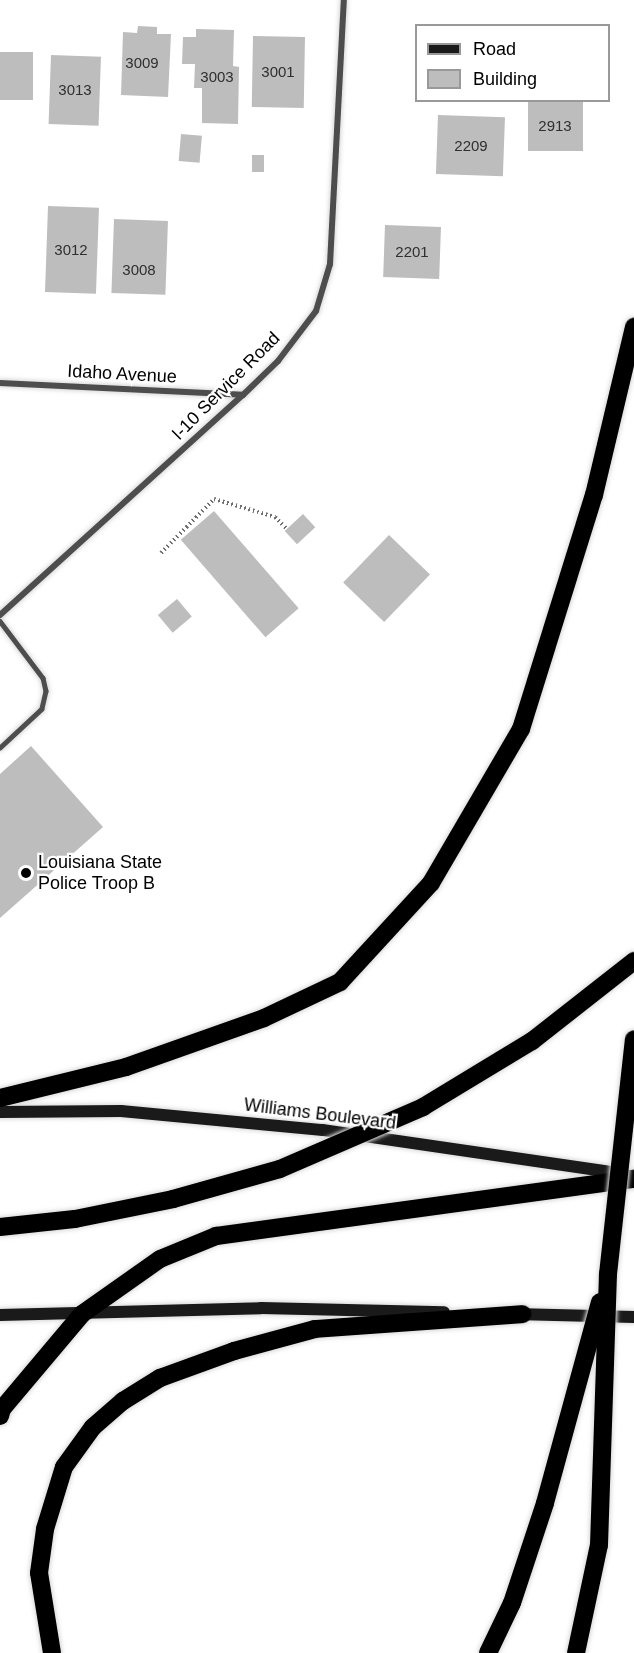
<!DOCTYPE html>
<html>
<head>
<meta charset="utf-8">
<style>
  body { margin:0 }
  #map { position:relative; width:634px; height:1653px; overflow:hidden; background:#fff; font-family:Arial,sans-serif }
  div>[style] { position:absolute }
  .building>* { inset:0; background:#bdbdbd; transform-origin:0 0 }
  .path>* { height:4px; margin-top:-2px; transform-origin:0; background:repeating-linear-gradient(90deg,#6f6f6f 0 1.5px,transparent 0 4.5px) }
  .roads { filter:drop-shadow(0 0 2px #dbdbdb) drop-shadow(0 0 2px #dbdbdb) }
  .lane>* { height:4.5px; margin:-2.25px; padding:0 2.25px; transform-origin:2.25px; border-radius:2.25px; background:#4d4d4d }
  .street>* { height:6px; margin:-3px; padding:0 3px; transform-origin:3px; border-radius:3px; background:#4d4d4d }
  .secondary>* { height:12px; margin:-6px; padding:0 6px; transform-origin:6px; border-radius:6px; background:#1a1a1a }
  .highway>* { height:18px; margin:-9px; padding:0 9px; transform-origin:9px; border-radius:9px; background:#000 }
  .bridges { filter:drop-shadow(0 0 2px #dbdbdb) drop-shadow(0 0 2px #dbdbdb) }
  .highway-bridge>* { height:18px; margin:-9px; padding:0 9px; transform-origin:9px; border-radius:9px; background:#000 }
  .dots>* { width:16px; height:16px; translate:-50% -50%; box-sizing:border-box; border:3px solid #fff; border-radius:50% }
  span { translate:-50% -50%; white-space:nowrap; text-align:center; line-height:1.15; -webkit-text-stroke:4.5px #fff; paint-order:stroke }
  .number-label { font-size:15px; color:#2f2f2f }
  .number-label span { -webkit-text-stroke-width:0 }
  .street-label { font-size:18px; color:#000 }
  .poi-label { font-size:18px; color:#000 }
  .left { translate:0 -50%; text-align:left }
  .legend { position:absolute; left:415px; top:24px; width:195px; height:78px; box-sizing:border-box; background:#fff; border:2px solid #999; margin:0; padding:8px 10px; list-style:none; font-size:18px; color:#000 }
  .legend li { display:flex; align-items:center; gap:12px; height:30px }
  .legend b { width:30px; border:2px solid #999 }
</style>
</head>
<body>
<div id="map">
  <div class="building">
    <i style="clip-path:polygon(138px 26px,157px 27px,157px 34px,171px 34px,168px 97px,121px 95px,123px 32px,137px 33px)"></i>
    <i style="clip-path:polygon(196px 29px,234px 30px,233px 66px,239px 67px,238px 124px,202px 123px,202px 88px,194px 88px,195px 64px,182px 64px,183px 37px,196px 37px)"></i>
    <i style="left:253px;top:36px;width:52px;height:71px;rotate:1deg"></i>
    <i style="left:0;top:52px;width:33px;height:48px"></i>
    <i style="left:51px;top:55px;width:50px;height:69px;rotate:2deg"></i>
    <i style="left:528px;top:100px;width:55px;height:51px"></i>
    <i style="left:438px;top:115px;width:67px;height:59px;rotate:2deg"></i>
    <i style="left:181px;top:134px;width:21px;height:27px;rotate:5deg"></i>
    <i style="left:252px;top:155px;width:12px;height:17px"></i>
    <i style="left:48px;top:206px;width:51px;height:86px;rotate:2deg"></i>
    <i style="left:114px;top:219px;width:54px;height:74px;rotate:2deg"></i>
    <i style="left:385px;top:225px;width:56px;height:52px;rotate:2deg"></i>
    <i style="left:214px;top:511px;width:129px;height:44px;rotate:49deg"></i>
    <i style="left:303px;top:514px;width:18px;height:25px;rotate:47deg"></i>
    <i style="left:389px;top:535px;width:57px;height:66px;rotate:44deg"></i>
    <i style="left:177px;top:599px;width:23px;height:25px;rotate:50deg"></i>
    <i style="clip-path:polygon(31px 746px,103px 827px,0 918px,0 774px)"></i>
  </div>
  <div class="path">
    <i style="left:161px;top:553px;width:76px;rotate:-45.5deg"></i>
    <i style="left:214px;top:499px;width:64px;rotate:16.4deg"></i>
    <i style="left:275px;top:517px;width:16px;rotate:45deg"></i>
  </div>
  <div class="roads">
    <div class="lane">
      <i style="left:0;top:621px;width:71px;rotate:53deg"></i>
      <i style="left:43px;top:678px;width:13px;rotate:77deg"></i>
      <i style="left:46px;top:691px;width:18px;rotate:103deg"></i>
      <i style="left:42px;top:709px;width:57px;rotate:137.1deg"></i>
    </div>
    <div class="street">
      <i style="left:0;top:383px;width:243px;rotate:2.8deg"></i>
      <i style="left:0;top:615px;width:328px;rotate:-42.2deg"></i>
      <i style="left:243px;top:395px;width:49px;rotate:-44.2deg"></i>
      <i style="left:278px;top:361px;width:63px;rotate:-52.8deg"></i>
      <i style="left:316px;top:311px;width:49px;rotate:-73.4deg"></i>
      <i style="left:330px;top:264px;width:264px;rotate:-87deg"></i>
    </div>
    <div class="secondary">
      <i style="left:0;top:1112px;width:121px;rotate:-0.5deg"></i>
      <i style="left:121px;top:1111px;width:203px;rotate:5.4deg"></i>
      <i style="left:323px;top:1130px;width:304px;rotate:8.3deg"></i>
      <i style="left:515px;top:1314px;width:119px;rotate:1.4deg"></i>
      <i style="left:0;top:1315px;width:261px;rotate:-1.5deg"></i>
      <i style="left:261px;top:1308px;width:183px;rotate:1.3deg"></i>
    </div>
    <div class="highway">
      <i style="left:0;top:1098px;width:130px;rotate:-13.8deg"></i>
      <i style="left:126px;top:1067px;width:146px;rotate:-19.5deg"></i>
      <i style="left:264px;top:1018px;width:84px;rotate:-25.3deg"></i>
      <i style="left:340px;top:982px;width:134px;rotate:-47.4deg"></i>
      <i style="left:431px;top:883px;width:178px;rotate:-59.7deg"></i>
      <i style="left:521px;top:729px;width:245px;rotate:-72.7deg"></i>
      <i style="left:594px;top:495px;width:173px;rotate:-76.6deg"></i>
      <i style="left:0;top:1416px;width:7px;rotate:-74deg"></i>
      <i style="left:2px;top:1409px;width:124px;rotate:-49.9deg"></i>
      <i style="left:82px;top:1314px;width:95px;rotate:-35.2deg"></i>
      <i style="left:160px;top:1259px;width:61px;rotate:-22.3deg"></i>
      <i style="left:216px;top:1236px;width:422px;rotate:-7.8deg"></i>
      <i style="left:52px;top:1653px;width:81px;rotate:-99.2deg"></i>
      <i style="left:39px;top:1573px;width:44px;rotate:-82.2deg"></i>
      <i style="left:45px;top:1529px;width:65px;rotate:-73deg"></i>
      <i style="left:64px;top:1467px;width:49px;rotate:-54.1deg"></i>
      <i style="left:93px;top:1427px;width:40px;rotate:-41deg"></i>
      <i style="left:123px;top:1401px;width:44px;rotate:-31.9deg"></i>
      <i style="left:160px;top:1378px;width:79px;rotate:-20deg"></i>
      <i style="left:234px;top:1351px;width:84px;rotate:-15.2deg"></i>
      <i style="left:315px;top:1329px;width:208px;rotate:-4.1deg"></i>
    </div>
  </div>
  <div class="bridges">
    <div class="highway-bridge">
      <i style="left:0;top:1227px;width:75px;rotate:-6.1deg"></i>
      <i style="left:75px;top:1219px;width:100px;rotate:-11.5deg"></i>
      <i style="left:173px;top:1199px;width:111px;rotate:-15.7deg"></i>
      <i style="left:280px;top:1169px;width:156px;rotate:-23.4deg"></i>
      <i style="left:423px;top:1107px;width:127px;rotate:-31.2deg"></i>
      <i style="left:532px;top:1041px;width:130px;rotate:-38.1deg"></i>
      <i style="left:488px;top:1653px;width:55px;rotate:-64.4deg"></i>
      <i style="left:512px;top:1603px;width:105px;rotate:-71.7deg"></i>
      <i style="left:545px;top:1503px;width:208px;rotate:-74.7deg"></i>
      <i style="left:576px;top:1653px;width:110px;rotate:-78deg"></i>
      <i style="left:599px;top:1545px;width:271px;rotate:-88.1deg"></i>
      <i style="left:608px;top:1274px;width:236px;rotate:-83.7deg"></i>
    </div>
  </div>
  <div class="dots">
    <i style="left:26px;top:873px;background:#000"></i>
  </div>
  <div class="number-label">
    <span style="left:142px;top:63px">3009</span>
    <span style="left:278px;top:72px">3001</span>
    <span style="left:217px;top:77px">3003</span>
    <span style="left:75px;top:90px">3013</span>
    <span style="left:555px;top:126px">2913</span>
    <span style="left:471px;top:146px">2209</span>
    <span style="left:71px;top:250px">3012</span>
    <span style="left:412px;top:252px">2201</span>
    <span style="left:139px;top:270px">3008</span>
  </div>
  <div class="street-label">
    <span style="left:122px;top:374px;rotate:3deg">Idaho Avenue</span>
    <span style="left:226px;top:386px;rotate:-45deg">I-10 Service Road</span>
    <span style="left:320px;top:1114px;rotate:7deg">Williams Boulevard</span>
  </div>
  <div class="poi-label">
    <span class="left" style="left:38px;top:873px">Louisiana State<br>Police Troop B</span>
  </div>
  <ul class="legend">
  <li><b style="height:8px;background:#1a1a1a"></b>Road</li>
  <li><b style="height:16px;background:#bdbdbd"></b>Building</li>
  </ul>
</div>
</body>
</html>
